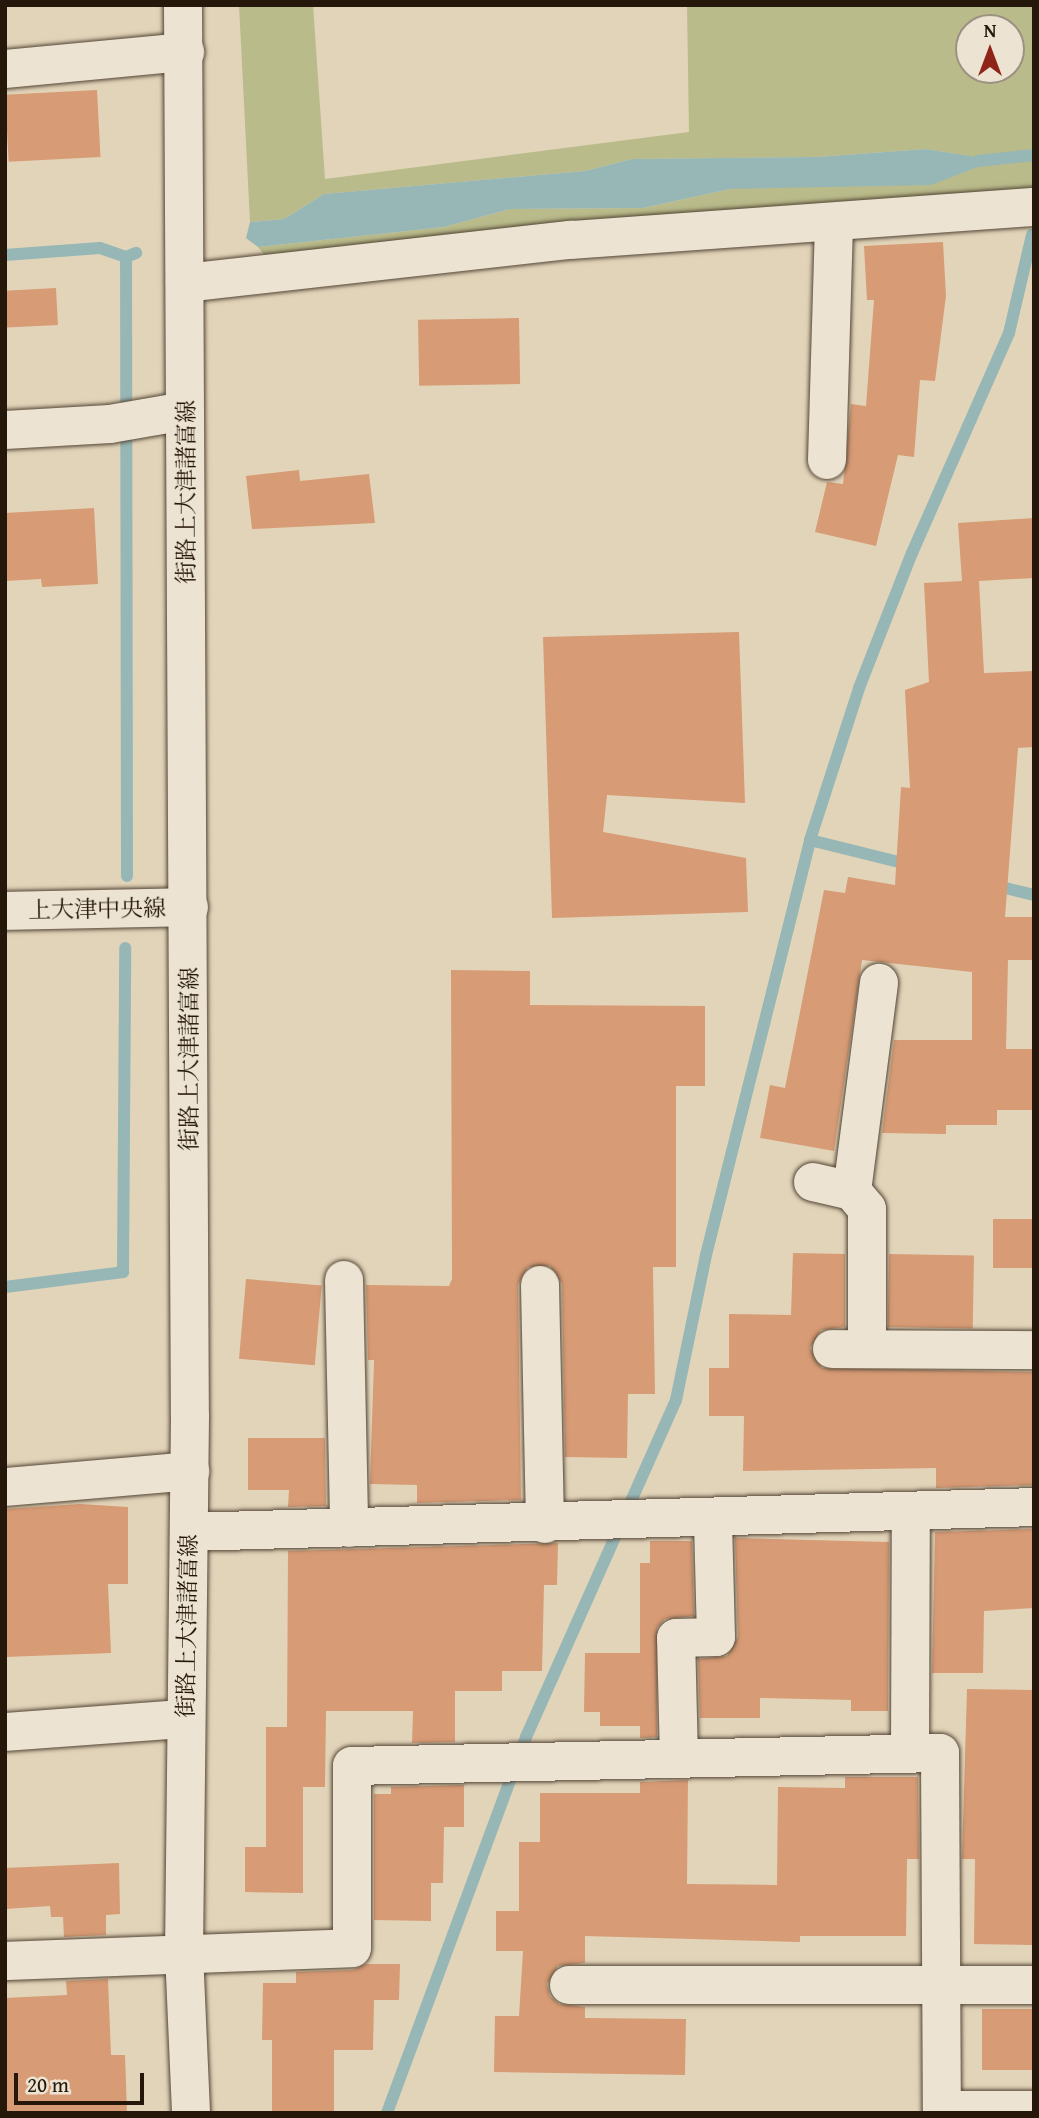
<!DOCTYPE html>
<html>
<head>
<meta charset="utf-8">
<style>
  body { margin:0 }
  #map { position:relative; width:1039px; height:2118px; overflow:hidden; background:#e2d4b9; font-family:"Gentium Book Plus","Noto Serif JP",serif }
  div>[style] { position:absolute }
  .green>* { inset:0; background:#b9bb8b }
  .water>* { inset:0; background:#96b7b6 }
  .stream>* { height:12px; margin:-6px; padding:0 6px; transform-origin:6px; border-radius:6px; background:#96b7b6 }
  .building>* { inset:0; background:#d79b75; transform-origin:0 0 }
  .roads { filter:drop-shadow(0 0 2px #544636) drop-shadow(0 0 2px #544636) }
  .street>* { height:38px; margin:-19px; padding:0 19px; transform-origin:19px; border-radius:19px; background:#ece3d2 }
  .secondary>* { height:38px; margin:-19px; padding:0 19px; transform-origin:19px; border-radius:19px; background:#ece3d2 }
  span { translate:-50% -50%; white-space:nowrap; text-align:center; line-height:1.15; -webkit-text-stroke:6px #ece3d2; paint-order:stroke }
  .street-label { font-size:23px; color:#25170a }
  .frame { position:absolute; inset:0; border:7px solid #25170a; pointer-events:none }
  .north { position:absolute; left:955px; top:14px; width:70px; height:70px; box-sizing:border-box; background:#ece3d2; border:2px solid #9c9182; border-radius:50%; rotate:0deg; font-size:19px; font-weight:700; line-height:28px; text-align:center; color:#25170a }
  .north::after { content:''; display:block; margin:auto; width:24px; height:32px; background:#8f2418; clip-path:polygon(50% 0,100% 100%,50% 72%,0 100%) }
  .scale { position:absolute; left:14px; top:2073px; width:130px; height:32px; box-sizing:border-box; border:4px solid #25170a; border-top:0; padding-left:9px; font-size:21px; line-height:24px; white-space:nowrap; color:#25170a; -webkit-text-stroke:5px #ece3d2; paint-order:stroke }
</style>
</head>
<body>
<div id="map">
  <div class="green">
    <i style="clip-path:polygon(evenodd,239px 5px,313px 5px,325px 179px,689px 132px,687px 5px,1034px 5px,1034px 194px,266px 257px,258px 247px,444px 227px,510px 209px,643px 208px,730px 189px,994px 160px,926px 149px,817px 157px,632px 159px,585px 171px,324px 194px,284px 219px,250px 222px,239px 5px,969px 28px,1011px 28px,1011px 70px,969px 70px,969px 28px)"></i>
  </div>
  <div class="water">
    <i style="clip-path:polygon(926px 149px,996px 160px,931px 185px,730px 189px,643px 208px,510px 209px,444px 227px,258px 247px,246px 238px,250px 222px,284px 219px,324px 194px,585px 171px,632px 159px,817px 157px)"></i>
  </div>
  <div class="stream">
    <i style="left:978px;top:161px;width:56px;rotate:-6.1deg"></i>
    <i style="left:5px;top:255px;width:95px;rotate:-4.2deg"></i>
    <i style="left:100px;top:248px;width:28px;rotate:19deg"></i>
    <i style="left:810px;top:840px;width:104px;rotate:13.9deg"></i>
    <i style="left:127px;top:876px;width:619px;rotate:-90.09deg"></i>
    <i style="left:126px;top:257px;width:11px;rotate:-22deg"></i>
    <i style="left:993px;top:885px;width:42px;rotate:13.7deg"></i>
    <i style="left:5px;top:1287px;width:119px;rotate:-7.2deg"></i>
    <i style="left:123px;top:1272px;width:324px;rotate:-89.6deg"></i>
    <i style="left:387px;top:2113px;width:401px;rotate:-69.7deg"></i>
    <i style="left:526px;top:1737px;width:369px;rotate:-66deg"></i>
    <i style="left:676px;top:1400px;width:148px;rotate:-78.3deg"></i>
    <i style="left:706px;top:1255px;width:428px;rotate:-75.9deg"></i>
    <i style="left:810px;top:840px;width:160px;rotate:-72.1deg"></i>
    <i style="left:859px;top:688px;width:145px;rotate:-68.6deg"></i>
    <i style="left:912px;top:553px;width:240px;rotate:-66.2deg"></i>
    <i style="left:1009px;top:333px;width:101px;rotate:-76.8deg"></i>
  </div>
  <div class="building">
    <i style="left:97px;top:90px;width:67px;height:92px;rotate:87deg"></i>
    <i style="clip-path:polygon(943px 242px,946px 296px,935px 381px,920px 380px,914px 457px,898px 455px,876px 546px,815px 532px,827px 482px,843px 484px,851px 404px,866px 406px,874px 300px,867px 300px,864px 246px)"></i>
    <i style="left:56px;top:288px;width:37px;height:51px;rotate:87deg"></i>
    <i style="left:519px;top:318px;width:66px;height:101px;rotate:89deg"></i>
    <i style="clip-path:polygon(299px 470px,300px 481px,369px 474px,375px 523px,252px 529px,246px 476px)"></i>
    <i style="clip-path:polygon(94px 508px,98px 584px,42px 587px,41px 579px,5px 581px,5px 513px)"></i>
    <i style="clip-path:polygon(1034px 518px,1034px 578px,979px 581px,984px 673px,1034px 671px,1034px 747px,1018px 748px,1005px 917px,1034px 917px,1034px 960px,1008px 960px,1006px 1049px,1034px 1049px,1034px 1110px,997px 1110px,997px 1125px,946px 1125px,946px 1134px,882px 1133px,894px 1040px,972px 1040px,972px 972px,862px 960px,834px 1151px,760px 1138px,770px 1085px,785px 1088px,824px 890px,845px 893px,848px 877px,895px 885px,901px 787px,910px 788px,905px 690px,929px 682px,924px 583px,962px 581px,958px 523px)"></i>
    <i style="clip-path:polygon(739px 632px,745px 803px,607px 795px,603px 832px,746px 858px,748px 912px,552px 918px,543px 637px)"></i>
    <i style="clip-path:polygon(451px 970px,530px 971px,530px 1005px,705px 1006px,705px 1086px,676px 1086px,676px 1267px,653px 1267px,655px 1394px,628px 1394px,627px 1458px,565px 1457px,562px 1284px,550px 1266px,528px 1267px,518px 1285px,521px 1500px,417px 1503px,417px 1485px,370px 1484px,374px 1360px,368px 1360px,366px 1285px,449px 1286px,452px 1279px)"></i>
    <i style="left:993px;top:1219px;width:41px;height:49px"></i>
    <i style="clip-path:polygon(793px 1253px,845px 1254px,845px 1327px,821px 1330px,810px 1348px,822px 1368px,1034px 1372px,1034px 1485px,936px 1488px,936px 1468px,743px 1471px,744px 1416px,709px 1416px,709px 1368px,729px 1368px,729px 1314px,791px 1315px)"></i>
    <i style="left:889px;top:1254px;width:85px;height:73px;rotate:1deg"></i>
    <i style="left:246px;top:1279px;width:76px;height:80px;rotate:5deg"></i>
    <i style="clip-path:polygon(248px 1438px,325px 1438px,326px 1506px,288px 1507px,289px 1490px,248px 1490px)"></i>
    <i style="clip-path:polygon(80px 1504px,128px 1507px,128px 1584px,108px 1584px,111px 1653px,5px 1657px,5px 1509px)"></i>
    <i style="clip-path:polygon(1034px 1529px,1034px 1608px,984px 1611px,983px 1673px,932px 1673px,935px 1532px)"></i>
    <i style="clip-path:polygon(735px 1538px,889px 1542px,888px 1711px,851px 1711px,851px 1700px,760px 1698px,760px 1718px,700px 1718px,698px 1659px,727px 1656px,738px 1637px)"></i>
    <i style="clip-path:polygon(650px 1541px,692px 1541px,694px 1616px,665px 1619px,657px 1628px,657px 1737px,640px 1738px,640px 1726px,600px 1726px,600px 1712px,584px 1712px,585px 1653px,640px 1653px,640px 1563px,650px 1563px)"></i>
    <i style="clip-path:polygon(558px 1543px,557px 1585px,544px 1585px,542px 1671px,502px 1671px,502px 1691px,455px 1691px,455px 1742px,412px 1743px,413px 1711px,326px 1711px,325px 1787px,303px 1787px,303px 1893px,245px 1892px,245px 1847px,266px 1847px,266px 1727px,287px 1727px,288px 1551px)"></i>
    <i style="clip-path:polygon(967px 1689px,1034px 1690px,1034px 1945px,974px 1944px,975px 1859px,962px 1859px)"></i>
    <i style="clip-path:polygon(845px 1777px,918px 1777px,919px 1859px,907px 1859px,906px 1936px,800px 1936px,800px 1942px,585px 1936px,585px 1963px,558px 1966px,547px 1984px,550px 1996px,559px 2004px,585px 2007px,585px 2018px,686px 2019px,685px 2075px,494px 2072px,495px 2016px,519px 2016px,523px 1951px,496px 1951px,496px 1911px,519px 1911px,519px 1842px,540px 1842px,540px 1793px,640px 1793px,640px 1782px,688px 1780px,687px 1884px,777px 1885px,778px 1787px,845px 1788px)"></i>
    <i style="clip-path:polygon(464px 1785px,464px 1827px,444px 1827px,443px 1883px,431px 1883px,431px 1921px,374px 1920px,374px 1794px,391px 1794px,391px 1787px)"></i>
    <i style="clip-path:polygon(119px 1863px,120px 1914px,106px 1915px,106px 1935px,64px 1937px,63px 1917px,51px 1917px,50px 1906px,5px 1909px,5px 1868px)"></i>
    <i style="clip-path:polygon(366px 1964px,400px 1964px,399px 2000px,374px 2000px,373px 2050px,334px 2050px,334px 2113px,272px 2113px,272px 2040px,262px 2040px,263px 1983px,296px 1983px,296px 1972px,353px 1970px)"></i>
    <i style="clip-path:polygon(108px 1979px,111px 2055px,125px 2055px,127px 2113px,5px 2111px,5px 1998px,67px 1995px,66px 1981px)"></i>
    <i style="left:1034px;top:2009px;width:61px;height:52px;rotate:90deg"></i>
  </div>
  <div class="roads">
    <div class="street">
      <i style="left:5px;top:69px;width:181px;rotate:-5.4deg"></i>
      <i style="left:185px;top:283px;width:388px;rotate:-6.4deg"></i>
      <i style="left:571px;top:240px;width:464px;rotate:-4.1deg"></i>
      <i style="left:5px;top:430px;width:105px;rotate:-3.3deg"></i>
      <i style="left:110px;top:424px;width:76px;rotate:-9.8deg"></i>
      <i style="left:827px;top:460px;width:238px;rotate:-88.3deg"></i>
      <i style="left:813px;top:1182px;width:40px;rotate:13deg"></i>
      <i style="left:852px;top:1191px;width:23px;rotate:50deg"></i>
      <i style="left:867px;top:1209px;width:140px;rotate:90deg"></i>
      <i style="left:852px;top:1191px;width:210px;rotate:-82.6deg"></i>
      <i style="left:344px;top:1280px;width:248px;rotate:88.8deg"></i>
      <i style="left:540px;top:1285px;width:239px;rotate:88.8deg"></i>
      <i style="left:832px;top:1349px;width:202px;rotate:0.3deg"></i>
      <i style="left:5px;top:1487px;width:186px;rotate:-4.9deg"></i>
      <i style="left:189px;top:1532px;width:845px;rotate:-1.69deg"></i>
      <i style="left:5px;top:1732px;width:179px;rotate:-4.2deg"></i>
      <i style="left:910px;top:1754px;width:242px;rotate:-89.8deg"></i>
      <i style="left:679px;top:1759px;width:121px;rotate:-91.4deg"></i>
      <i style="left:676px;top:1638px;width:40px;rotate:-1.4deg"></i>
      <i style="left:716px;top:1637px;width:118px;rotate:-91.5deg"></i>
      <i style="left:5px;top:1961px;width:347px;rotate:-2.1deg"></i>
      <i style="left:352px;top:1948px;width:182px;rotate:-90deg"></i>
      <i style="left:352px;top:1766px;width:588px;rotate:-1.27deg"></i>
      <i style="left:940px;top:1753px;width:357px;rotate:89.7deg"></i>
      <i style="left:942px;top:2110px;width:92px"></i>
      <i style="left:569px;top:1985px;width:465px"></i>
    </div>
    <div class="secondary">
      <i style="left:183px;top:5px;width:1411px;rotate:89.72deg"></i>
      <i style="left:190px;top:1416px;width:536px;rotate:90.64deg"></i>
      <i style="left:184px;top:1952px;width:161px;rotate:87.5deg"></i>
      <i style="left:5px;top:911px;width:184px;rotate:-1.2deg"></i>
    </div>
  </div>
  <div class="street-label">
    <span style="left:186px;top:492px;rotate:-90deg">街路上大津諸富線</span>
    <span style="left:97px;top:909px;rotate:-1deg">上大津中央線</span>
    <span style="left:189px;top:1059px;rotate:-90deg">街路上大津諸富線</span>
    <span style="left:187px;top:1626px;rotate:-89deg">街路上大津諸富線</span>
  </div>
  <div class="frame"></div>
  <div class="north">N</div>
  <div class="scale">20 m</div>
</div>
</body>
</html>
